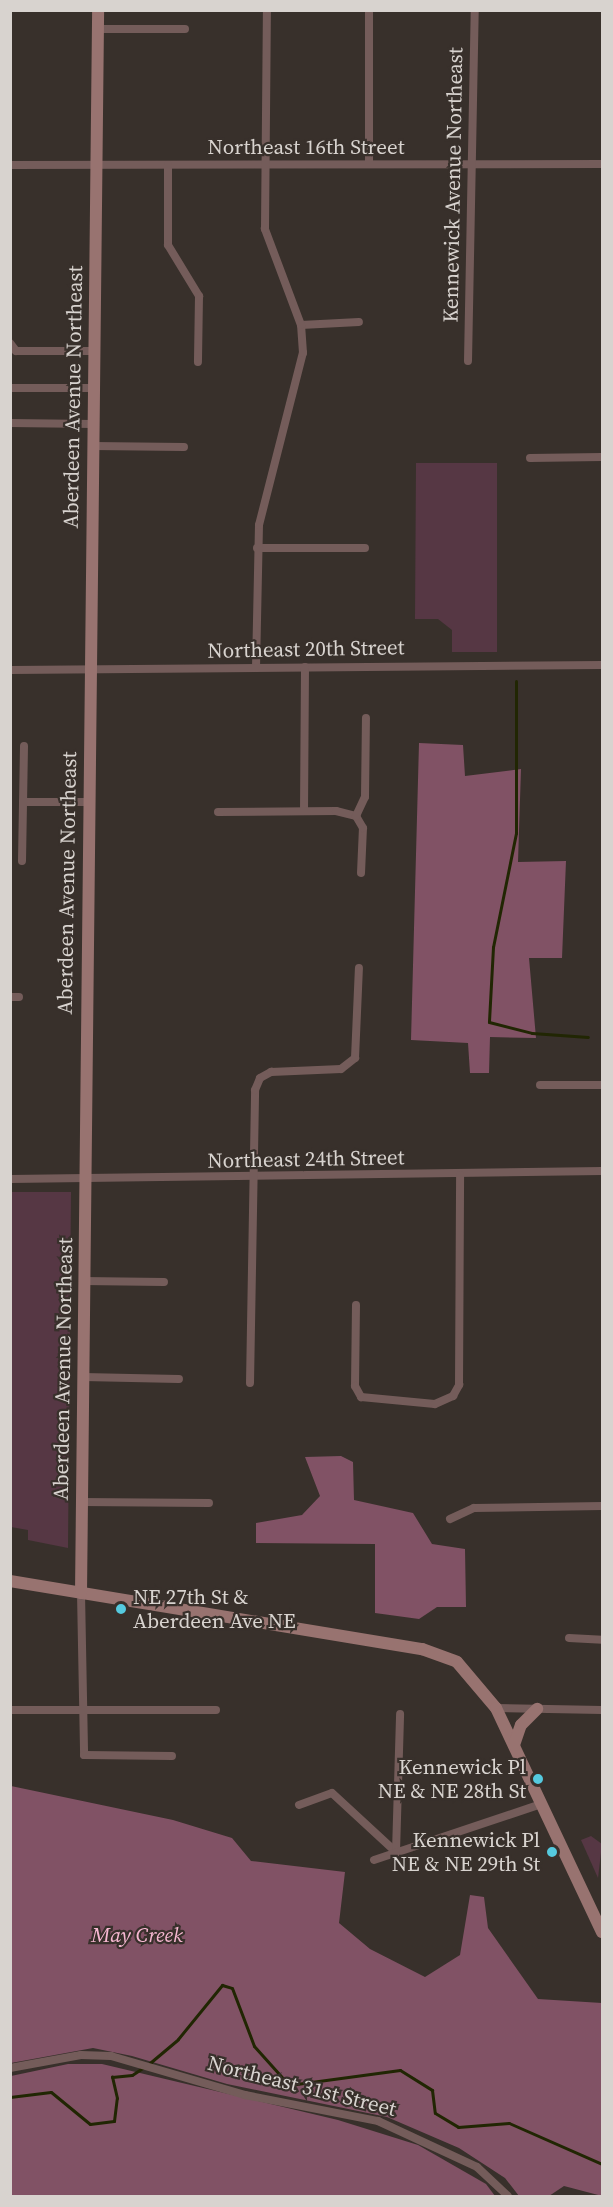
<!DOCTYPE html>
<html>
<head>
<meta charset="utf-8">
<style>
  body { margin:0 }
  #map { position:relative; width:613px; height:2207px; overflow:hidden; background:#38302b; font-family:"Source Serif 4",serif }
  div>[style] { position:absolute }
  .green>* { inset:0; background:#563744 }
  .forest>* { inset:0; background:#815265 }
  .stream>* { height:3px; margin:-1.5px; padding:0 1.5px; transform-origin:1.5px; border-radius:1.5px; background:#212603 }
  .street>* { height:8px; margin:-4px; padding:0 4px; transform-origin:4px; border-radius:4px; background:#745c5a }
  .secondary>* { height:12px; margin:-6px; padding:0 6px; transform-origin:6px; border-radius:6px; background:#987370 }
  .dots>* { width:16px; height:16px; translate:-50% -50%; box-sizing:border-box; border:3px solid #38302b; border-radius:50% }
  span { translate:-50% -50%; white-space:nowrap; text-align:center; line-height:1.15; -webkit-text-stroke:4.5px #38302b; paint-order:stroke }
  .street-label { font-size:21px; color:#d8d3cf }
  .poi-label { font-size:21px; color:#d8d3cf }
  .left { translate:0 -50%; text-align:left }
  .right { translate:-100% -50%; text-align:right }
  .park-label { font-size:21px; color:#f6b7d1; font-style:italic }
  .frame { position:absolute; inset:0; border:12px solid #d8d3cf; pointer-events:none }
</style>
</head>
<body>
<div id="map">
  <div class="green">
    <i style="clip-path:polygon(416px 463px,497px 463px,497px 652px,452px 652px,452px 630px,438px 619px,415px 619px)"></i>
    <i style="clip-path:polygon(11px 1192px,71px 1192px,68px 1548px,28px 1540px,28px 1530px,11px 1527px)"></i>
    <i style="clip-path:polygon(591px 1836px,602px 1844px,598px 1878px,581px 1840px)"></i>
  </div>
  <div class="forest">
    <i style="clip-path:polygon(419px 743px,463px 745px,465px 776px,521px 769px,518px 862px,566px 861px,562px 958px,529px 958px,536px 1038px,490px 1037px,489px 1073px,470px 1073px,468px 1043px,411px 1040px)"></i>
    <i style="clip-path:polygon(341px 1456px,353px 1462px,354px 1500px,413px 1513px,432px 1544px,465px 1549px,466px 1607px,437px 1607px,419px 1619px,375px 1613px,375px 1544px,256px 1543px,256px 1523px,302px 1515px,320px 1496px,305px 1457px)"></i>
    <i style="clip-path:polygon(11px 1786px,173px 1820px,232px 1838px,251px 1861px,345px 1872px,339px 1923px,370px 1949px,425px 1977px,460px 1955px,470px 1895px,484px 1897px,488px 1928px,538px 1999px,602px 2003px,602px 2196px,564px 2186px,549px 2196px,519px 2196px,505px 2178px,459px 2148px,387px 2117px,227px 2084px,132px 2056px,93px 2048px,11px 2063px)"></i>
    <i style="clip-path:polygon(68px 2064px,102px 2064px,338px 2120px,418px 2145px,486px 2184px,495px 2196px,11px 2196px,11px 2076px)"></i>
  </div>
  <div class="stream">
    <i style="left:516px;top:681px;width:152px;rotate:90deg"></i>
    <i style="left:516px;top:833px;width:116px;rotate:101.4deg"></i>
    <i style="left:493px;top:947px;width:75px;rotate:93.1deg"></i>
    <i style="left:489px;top:1022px;width:44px;rotate:14.3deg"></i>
    <i style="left:532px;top:1033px;width:56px;rotate:4.1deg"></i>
    <i style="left:10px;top:2097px;width:41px;rotate:-7deg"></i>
    <i style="left:51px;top:2092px;width:50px;rotate:39.4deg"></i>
    <i style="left:90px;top:2124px;width:24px;rotate:-7deg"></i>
    <i style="left:114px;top:2121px;width:23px;rotate:-83deg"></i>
    <i style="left:117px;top:2098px;width:22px;rotate:-103deg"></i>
    <i style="left:112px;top:2077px;width:20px;rotate:-6deg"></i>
    <i style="left:132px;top:2075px;width:23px;rotate:-34deg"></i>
    <i style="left:151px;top:2062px;width:35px;rotate:-40deg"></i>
    <i style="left:178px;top:2039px;width:70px;rotate:-50.8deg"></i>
    <i style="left:222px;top:1985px;width:10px;rotate:17deg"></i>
    <i style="left:232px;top:1988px;width:62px;rotate:69.2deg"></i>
    <i style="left:254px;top:2046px;width:52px;rotate:48.1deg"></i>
    <i style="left:289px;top:2085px;width:112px;rotate:-7.7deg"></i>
    <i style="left:400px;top:2070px;width:38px;rotate:32deg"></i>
    <i style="left:432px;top:2090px;width:23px;rotate:83deg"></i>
    <i style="left:435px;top:2113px;width:27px;rotate:31deg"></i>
    <i style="left:458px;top:2127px;width:51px;rotate:-4.5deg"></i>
    <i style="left:509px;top:2123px;width:102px;rotate:23.8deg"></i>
  </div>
  <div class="street">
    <i style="left:98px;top:29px;width:87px"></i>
    <i style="left:369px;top:164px;width:154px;rotate:-90deg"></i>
    <i style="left:10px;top:165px;width:592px;rotate:-0.1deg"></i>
    <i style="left:168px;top:165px;width:80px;rotate:90deg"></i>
    <i style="left:168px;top:245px;width:60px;rotate:58.7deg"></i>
    <i style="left:199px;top:296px;width:66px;rotate:90.9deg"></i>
    <i style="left:301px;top:325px;width:58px;rotate:-3deg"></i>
    <i style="left:10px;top:343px;width:10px;rotate:53deg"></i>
    <i style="left:16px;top:351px;width:78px"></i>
    <i style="left:468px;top:361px;width:351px;rotate:-88.9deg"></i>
    <i style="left:10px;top:388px;width:83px"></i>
    <i style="left:10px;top:423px;width:83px;rotate:0.7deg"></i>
    <i style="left:93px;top:446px;width:91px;rotate:0.6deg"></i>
    <i style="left:530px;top:458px;width:72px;rotate:-0.8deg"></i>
    <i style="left:257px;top:548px;width:108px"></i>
    <i style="left:256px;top:668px;width:143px;rotate:-88.8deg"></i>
    <i style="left:259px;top:525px;width:178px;rotate:-75.7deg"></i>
    <i style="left:303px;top:353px;width:28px;rotate:-94deg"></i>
    <i style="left:301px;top:325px;width:103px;rotate:-110.6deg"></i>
    <i style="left:265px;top:229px;width:219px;rotate:-89.5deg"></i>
    <i style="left:10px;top:670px;width:592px;rotate:-0.48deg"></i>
    <i style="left:23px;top:802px;width:64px"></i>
    <i style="left:304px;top:811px;width:144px;rotate:-89.6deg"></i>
    <i style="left:218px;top:812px;width:118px;rotate:-0.5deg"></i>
    <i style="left:336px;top:811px;width:21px;rotate:14deg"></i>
    <i style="left:22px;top:861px;width:115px;rotate:-89deg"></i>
    <i style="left:361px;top:873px;width:45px;rotate:-87.5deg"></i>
    <i style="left:363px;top:828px;width:14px;rotate:-120deg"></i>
    <i style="left:356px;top:816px;width:21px;rotate:-65deg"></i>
    <i style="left:365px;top:797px;width:79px;rotate:-89.3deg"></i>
    <i style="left:10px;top:997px;width:9px"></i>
    <i style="left:540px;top:1085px;width:62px"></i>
    <i style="left:10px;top:1179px;width:592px;rotate:-0.77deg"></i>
    <i style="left:83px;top:1281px;width:81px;rotate:0.7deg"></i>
    <i style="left:356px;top:1305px;width:81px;rotate:90.7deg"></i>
    <i style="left:355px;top:1386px;width:13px;rotate:61deg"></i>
    <i style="left:361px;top:1397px;width:74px;rotate:5.4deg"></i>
    <i style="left:435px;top:1404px;width:20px;rotate:-24deg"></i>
    <i style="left:453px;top:1396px;width:13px;rotate:-61deg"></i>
    <i style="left:459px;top:1385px;width:210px;rotate:-89.7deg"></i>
    <i style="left:83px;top:1377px;width:96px;rotate:1.2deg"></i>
    <i style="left:250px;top:1383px;width:293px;rotate:-89deg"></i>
    <i style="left:255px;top:1090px;width:13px;rotate:-67deg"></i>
    <i style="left:260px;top:1078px;width:13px;rotate:-29deg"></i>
    <i style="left:271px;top:1072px;width:70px;rotate:-2.5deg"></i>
    <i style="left:341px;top:1069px;width:18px;rotate:-38deg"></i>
    <i style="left:355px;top:1058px;width:90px;rotate:-87.5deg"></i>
    <i style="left:81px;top:1502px;width:128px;rotate:0.4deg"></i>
    <i style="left:450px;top:1519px;width:26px;rotate:-25deg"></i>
    <i style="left:474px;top:1508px;width:128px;rotate:-0.9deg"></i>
    <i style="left:81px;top:1593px;width:162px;rotate:88.9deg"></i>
    <i style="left:84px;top:1755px;width:88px;rotate:0.7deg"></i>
    <i style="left:569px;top:1638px;width:33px;rotate:3deg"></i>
    <i style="left:496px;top:1708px;width:106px;rotate:1.1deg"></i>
    <i style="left:10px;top:1710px;width:206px"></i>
    <i style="left:299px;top:1805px;width:35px;rotate:-20deg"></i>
    <i style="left:332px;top:1793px;width:87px;rotate:42.7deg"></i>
    <i style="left:396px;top:1852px;width:138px;rotate:-88.3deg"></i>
    <i style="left:374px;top:1860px;width:176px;rotate:-18.5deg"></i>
    <i style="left:10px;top:2068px;width:72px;rotate:-10.4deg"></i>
    <i style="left:81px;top:2055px;width:30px;rotate:2deg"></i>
    <i style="left:111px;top:2056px;width:140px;rotate:16.2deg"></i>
    <i style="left:245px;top:2095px;width:136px;rotate:11.1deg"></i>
    <i style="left:378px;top:2121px;width:109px;rotate:24.9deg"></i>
    <i style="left:477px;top:2167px;width:42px;rotate:43.1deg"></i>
  </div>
  <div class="secondary">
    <i style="left:10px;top:1581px;width:418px;rotate:9.4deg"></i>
    <i style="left:422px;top:1649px;width:37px;rotate:20deg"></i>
    <i style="left:457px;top:1662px;width:60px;rotate:49.7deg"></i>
    <i style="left:496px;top:1708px;width:248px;rotate:64.7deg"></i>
    <i style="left:81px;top:1593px;width:1583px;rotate:-89.38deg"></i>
    <i style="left:514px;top:1745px;width:21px;rotate:-71deg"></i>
    <i style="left:521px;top:1725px;width:23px;rotate:-45deg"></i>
  </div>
  <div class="dots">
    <i style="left:121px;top:1609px;background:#55cadf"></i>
    <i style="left:538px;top:1779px;background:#55cadf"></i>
    <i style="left:552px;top:1852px;background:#55cadf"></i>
  </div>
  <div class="street-label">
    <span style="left:306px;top:147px">Northeast 16th Street</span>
    <span style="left:453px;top:185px;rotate:-89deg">Kennewick Avenue Northeast</span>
    <span style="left:73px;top:397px;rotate:-89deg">Aberdeen Avenue Northeast</span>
    <span style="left:306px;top:649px;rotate:-1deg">Northeast 20th Street</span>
    <span style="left:67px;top:883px;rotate:-89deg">Aberdeen Avenue Northeast</span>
    <span style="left:306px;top:1159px;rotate:-1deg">Northeast 24th Street</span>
    <span style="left:63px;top:1369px;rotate:-89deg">Aberdeen Avenue Northeast</span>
    <span style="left:302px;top:2086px;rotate:14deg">Northeast 31st Street</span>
  </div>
  <div class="poi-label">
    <span class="left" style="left:133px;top:1609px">NE 27th St &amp;<br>Aberdeen Ave NE</span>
    <span class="right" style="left:526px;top:1779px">Kennewick Pl<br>NE &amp; NE 28th St</span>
    <span class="right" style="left:540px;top:1852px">Kennewick Pl<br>NE &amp; NE 29th St</span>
  </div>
  <div class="park-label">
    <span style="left:137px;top:1935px">May Creek</span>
  </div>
  <div class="frame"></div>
</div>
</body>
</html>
